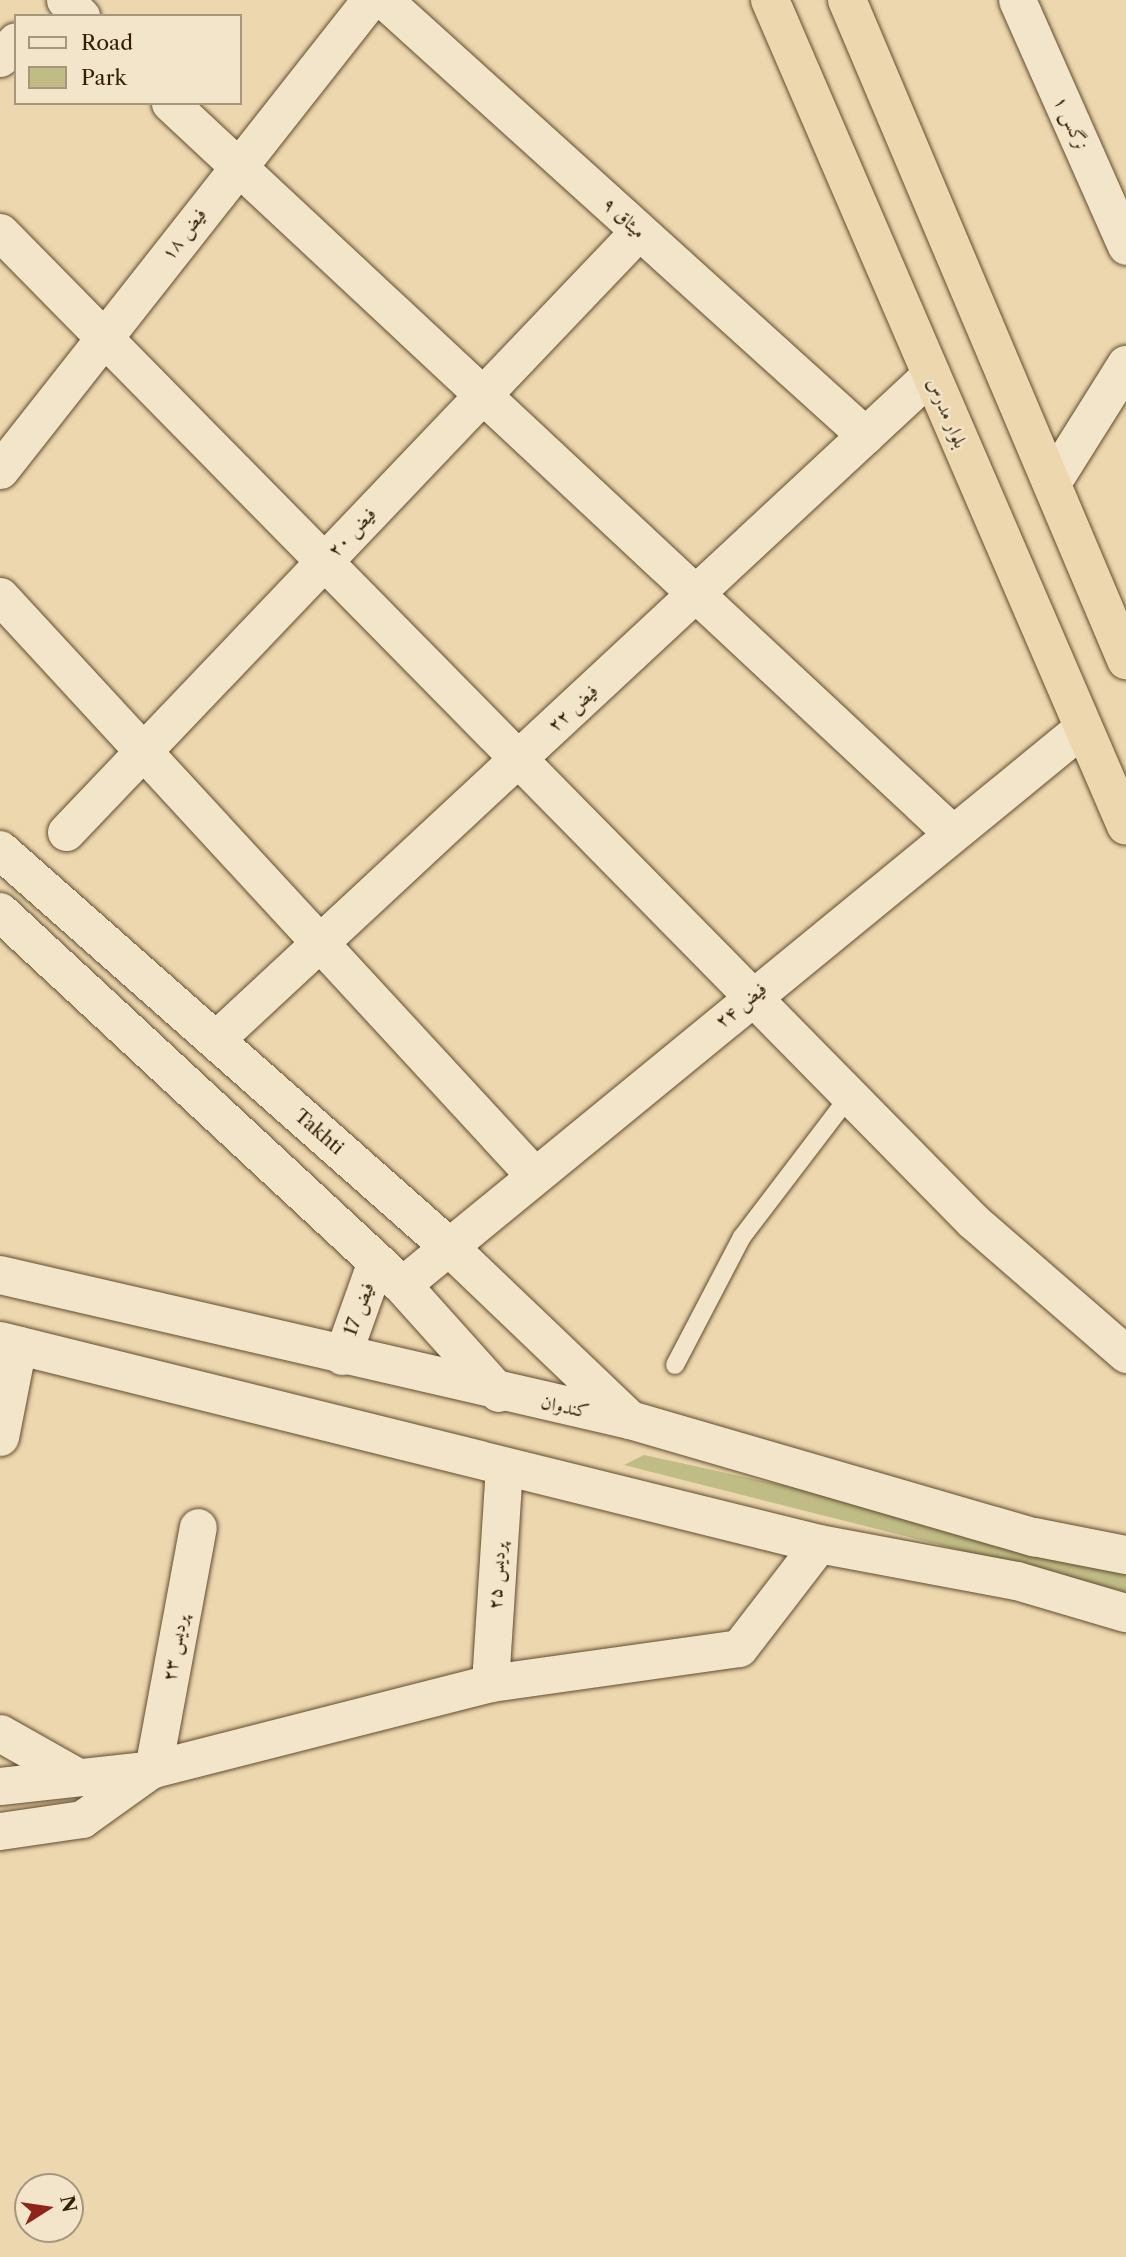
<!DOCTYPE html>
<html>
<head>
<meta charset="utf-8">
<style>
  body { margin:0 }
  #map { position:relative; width:1126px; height:2257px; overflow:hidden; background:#edd7ae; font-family:"Libre Caslon Text",Amiri,serif }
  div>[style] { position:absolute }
  .green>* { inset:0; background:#bfbc85 }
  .roads { filter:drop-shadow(0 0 2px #614d2f) drop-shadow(0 0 2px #614d2f) }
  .lane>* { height:18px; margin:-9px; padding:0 9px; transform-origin:9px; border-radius:9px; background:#f3e5ca }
  .street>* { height:37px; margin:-18.5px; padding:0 18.5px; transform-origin:18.5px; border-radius:18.5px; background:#f3e5ca }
  .secondary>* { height:38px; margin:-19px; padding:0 19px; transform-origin:19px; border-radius:19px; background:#f3e5ca }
  .highway>* { height:38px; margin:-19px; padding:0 19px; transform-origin:19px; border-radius:19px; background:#edd7ae }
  span { translate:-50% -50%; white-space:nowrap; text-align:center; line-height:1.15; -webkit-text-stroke:5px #f3e5ca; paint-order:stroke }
  .street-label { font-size:19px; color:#321f05 }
  .legend { position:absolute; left:14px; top:14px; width:228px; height:91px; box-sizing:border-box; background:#f3e5ca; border:2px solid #a6967b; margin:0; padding:9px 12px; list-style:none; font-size:21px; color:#321f05 }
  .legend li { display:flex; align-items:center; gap:14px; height:35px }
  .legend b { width:35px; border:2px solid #a6967b }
  .north { position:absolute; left:14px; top:2173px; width:70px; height:70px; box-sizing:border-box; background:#f3e5ca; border:2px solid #a6967b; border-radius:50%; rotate:78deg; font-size:19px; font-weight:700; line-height:28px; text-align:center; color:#321f05 }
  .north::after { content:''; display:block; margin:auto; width:24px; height:32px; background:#8f2418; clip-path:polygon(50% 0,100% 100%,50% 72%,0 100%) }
</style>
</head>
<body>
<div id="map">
  <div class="green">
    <i style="clip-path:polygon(644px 1455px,1126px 1560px,1126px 1592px,624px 1465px)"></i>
  </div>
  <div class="roads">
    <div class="lane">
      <i style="left:675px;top:1365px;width:144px;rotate:-62.4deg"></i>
      <i style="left:742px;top:1237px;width:178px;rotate:-52.7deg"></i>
    </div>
    <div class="street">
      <i style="left:65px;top:0;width:23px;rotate:45deg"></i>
      <i style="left:384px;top:0;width:649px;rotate:42.13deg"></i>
      <i style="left:1017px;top:0;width:269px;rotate:66.1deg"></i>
      <i style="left:0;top:58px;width:23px;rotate:-47deg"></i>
      <i style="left:170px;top:103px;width:1070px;rotate:43.03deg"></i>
      <i style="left:0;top:232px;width:1387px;rotate:45.47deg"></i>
      <i style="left:973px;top:1221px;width:203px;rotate:41deg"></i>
      <i style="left:0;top:470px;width:598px;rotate:-51.79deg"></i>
      <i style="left:0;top:596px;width:788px;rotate:47.32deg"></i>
      <i style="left:66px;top:832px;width:830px;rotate:-46.37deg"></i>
      <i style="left:215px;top:1040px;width:978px;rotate:-42.93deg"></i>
      <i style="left:402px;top:1285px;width:879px;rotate:-39.32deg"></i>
      <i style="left:342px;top:1356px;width:101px;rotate:-70.3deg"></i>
      <i style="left:0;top:1437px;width:94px;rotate:-78.9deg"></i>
      <i style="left:490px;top:1683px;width:215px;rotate:-86.3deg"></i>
      <i style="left:0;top:1733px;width:90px;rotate:29.4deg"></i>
      <i style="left:153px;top:1769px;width:246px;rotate:-79.5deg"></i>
      <i style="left:0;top:1786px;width:154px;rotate:-6.3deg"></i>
      <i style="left:153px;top:1769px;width:348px;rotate:-14.3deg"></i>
      <i style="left:490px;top:1683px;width:251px;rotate:-8deg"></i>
      <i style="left:739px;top:1648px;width:131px;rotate:-52.4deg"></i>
      <i style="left:0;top:1831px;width:83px;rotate:-8.3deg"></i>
      <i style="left:82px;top:1819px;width:82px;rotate:-35.6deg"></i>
    </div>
    <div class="secondary">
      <i style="left:1054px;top:480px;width:136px;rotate:-57.9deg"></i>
      <i style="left:0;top:850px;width:597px;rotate:41.47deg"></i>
      <i style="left:447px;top:1245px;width:253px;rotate:43.7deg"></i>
      <i style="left:0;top:912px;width:548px;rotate:42.86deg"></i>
      <i style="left:402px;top:1285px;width:145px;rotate:48.1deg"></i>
      <i style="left:0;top:1275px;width:646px;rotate:12.96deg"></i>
      <i style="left:630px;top:1420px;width:421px;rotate:16.2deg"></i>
      <i style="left:1034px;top:1537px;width:94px;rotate:11.1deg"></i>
      <i style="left:0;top:1341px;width:844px;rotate:13.92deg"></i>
      <i style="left:819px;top:1544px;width:201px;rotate:10.6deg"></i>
      <i style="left:1017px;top:1581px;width:114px;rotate:16.4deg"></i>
    </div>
    <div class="highway">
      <i style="left:770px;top:0;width:899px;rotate:66.68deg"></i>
      <i style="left:847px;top:0;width:717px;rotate:67.08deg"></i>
    </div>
  </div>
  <div class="street-label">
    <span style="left:1071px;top:123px;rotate:66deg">نرگس ۱</span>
    <span style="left:624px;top:218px;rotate:42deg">میثاق ۹</span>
    <span style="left:184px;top:234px;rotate:-52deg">فیض ۱۸</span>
    <span style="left:947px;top:413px;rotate:67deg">بلوار مدرس</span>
    <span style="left:352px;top:532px;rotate:-46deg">فیض ۲۰</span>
    <span style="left:573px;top:708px;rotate:-42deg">فیض ۲۲</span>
    <span style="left:741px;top:1005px;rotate:-39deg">فیض ۲۴</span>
    <span style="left:319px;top:1132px;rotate:41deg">Takhti</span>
    <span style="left:359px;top:1309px;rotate:-70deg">فیض 17</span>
    <span style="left:565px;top:1407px;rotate:12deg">کندوان</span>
    <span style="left:497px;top:1576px;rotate:-86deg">پردیس ۲۵</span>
    <span style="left:175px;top:1648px;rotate:-79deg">پردیس ۲۳</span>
  </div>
  <ul class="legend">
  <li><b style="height:9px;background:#f3e5ca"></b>Road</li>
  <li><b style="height:19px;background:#bfbc85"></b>Park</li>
  </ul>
  <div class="north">N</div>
</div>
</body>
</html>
